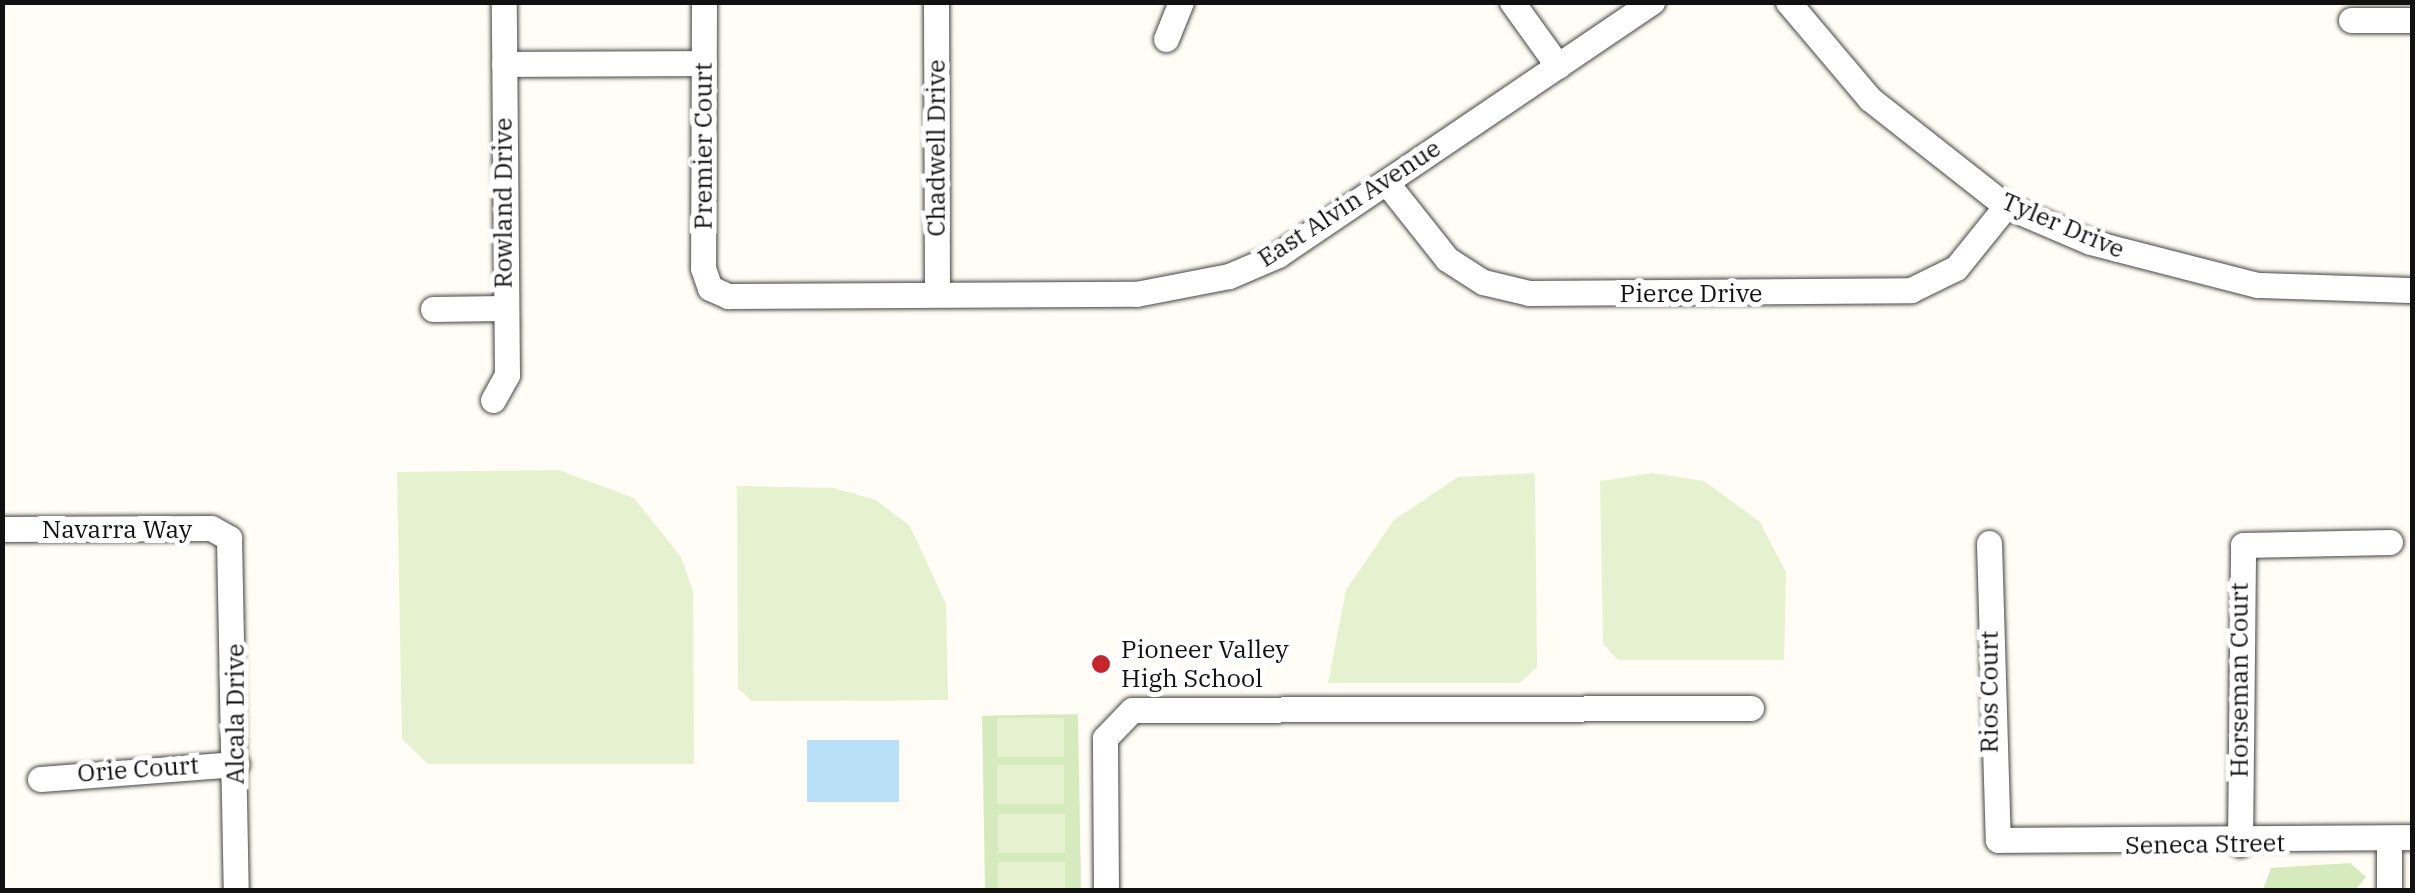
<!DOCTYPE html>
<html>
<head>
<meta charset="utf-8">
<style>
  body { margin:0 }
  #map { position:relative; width:2415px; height:893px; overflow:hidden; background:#fffdf5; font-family:"IBM Plex Serif",serif }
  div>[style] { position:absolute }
  .green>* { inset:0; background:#d5ebbd; transform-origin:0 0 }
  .pitch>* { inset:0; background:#e6f2cf; transform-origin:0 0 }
  .water>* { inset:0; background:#b9e0f7; transform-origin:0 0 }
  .roads { filter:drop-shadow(0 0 2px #444) drop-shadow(0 0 2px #444) }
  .minor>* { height:25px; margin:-12.5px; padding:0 12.5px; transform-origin:12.5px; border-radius:12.5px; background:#fff }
  .dots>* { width:28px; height:28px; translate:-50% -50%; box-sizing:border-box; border:5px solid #fff; border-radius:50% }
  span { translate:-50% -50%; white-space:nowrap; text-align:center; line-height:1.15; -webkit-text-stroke:10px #fff; paint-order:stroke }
  .street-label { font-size:25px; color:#111 }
  .poi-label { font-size:25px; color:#111 }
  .left { translate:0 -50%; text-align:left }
  .frame { position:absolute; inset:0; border:5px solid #111; pointer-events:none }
</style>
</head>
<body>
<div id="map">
  <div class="green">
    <i style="left:1078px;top:714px;width:176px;height:96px;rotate:89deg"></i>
    <i style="clip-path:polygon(2350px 863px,2366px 877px,2355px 890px,2263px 890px,2271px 868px)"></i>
  </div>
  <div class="pitch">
    <i style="clip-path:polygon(559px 470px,634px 498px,681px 557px,693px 591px,694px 764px,428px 764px,402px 739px,397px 472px)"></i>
    <i style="clip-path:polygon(1535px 473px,1537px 667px,1520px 683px,1328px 683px,1346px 590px,1394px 520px,1458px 477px)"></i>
    <i style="clip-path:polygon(1652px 473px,1704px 481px,1760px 522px,1786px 572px,1784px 660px,1618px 660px,1603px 644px,1600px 481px)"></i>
    <i style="clip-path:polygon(737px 486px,834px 488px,876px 500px,910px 526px,946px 604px,948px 700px,752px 701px,738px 689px)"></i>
    <i style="left:1064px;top:718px;width:39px;height:67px;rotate:90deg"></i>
    <i style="left:997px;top:765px;width:67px;height:39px"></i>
    <i style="left:998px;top:814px;width:67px;height:39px"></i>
    <i style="left:998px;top:862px;width:67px;height:28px"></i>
  </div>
  <div class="water">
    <i style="left:807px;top:740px;width:92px;height:62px"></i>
  </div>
  <div class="roads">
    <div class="minor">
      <i style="left:704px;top:2px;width:266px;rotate:90.2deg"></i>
      <i style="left:703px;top:268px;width:21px;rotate:71deg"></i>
      <i style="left:710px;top:288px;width:20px;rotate:24deg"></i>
      <i style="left:728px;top:296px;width:408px;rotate:-0.3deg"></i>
      <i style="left:1136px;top:294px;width:95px;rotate:-11deg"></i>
      <i style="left:1229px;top:276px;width:53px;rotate:-23.2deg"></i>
      <i style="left:1278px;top:255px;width:452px;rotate:-34.1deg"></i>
      <i style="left:936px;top:2px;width:292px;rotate:89.8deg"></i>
      <i style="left:1512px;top:2px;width:79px;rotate:54.3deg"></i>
      <i style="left:1788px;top:2px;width:127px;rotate:49.8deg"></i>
      <i style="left:1870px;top:99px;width:173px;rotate:38.2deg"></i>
      <i style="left:2006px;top:206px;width:91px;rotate:23.2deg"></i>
      <i style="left:2090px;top:242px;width:173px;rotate:14.4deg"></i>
      <i style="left:2258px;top:285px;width:154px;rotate:1.9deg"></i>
      <i style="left:2351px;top:20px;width:61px"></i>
      <i style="left:1166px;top:39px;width:40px;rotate:-68deg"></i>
      <i style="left:504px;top:64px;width:200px;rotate:-0.3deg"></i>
      <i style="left:1386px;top:182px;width:98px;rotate:51.6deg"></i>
      <i style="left:1447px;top:259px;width:43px;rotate:32.6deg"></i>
      <i style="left:1483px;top:282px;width:47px;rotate:13.4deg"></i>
      <i style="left:1529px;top:293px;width:382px;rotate:-0.4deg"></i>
      <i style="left:1911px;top:290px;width:50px;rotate:-26.1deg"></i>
      <i style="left:1956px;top:268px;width:80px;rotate:-51.1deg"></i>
      <i style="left:433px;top:309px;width:70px;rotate:-0.8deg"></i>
      <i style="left:493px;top:400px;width:29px;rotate:-61deg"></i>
      <i style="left:507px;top:375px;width:373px;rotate:-90.5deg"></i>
      <i style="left:2px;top:529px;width:209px;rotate:-0.3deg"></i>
      <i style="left:211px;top:528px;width:21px;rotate:29deg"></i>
      <i style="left:229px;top:538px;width:352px;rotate:88.9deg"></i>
      <i style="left:1989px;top:543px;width:297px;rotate:88.3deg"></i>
      <i style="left:1998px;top:840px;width:414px;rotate:-0.4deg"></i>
      <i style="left:40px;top:779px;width:197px;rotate:-4.4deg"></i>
      <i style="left:2389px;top:839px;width:51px;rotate:90deg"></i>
      <i style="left:2240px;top:844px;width:299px;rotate:-89.4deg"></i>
      <i style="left:2243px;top:545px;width:147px;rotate:-1.2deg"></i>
      <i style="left:1106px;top:890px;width:152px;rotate:-90.4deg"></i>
      <i style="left:1105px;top:738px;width:39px;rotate:-46deg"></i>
      <i style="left:1132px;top:710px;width:619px;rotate:-0.19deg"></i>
    </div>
  </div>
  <div class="dots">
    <i style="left:1101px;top:664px;background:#c4262e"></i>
  </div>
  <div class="street-label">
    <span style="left:703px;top:146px;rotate:-90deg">Premier Court</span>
    <span style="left:936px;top:148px;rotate:-90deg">Chadwell Drive</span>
    <span style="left:503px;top:203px;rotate:-90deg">Rowland Drive</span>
    <span style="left:1349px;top:203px;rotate:-33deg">East Alvin Avenue</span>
    <span style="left:2063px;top:225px;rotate:23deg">Tyler Drive</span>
    <span style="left:1691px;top:293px">Pierce Drive</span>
    <span style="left:117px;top:529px">Navarra Way</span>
    <span style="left:2239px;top:680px;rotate:-90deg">Horseman Court</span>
    <span style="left:1989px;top:692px;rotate:-90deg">Rios Court</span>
    <span style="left:235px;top:714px;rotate:-90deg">Alcala Drive</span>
    <span style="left:138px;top:769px;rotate:-4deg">Orie Court</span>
    <span style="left:2205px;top:844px;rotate:-1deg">Seneca Street</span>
  </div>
  <div class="poi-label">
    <span class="left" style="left:1121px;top:664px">Pioneer Valley<br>High School</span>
  </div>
  <div class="frame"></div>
</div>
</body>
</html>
